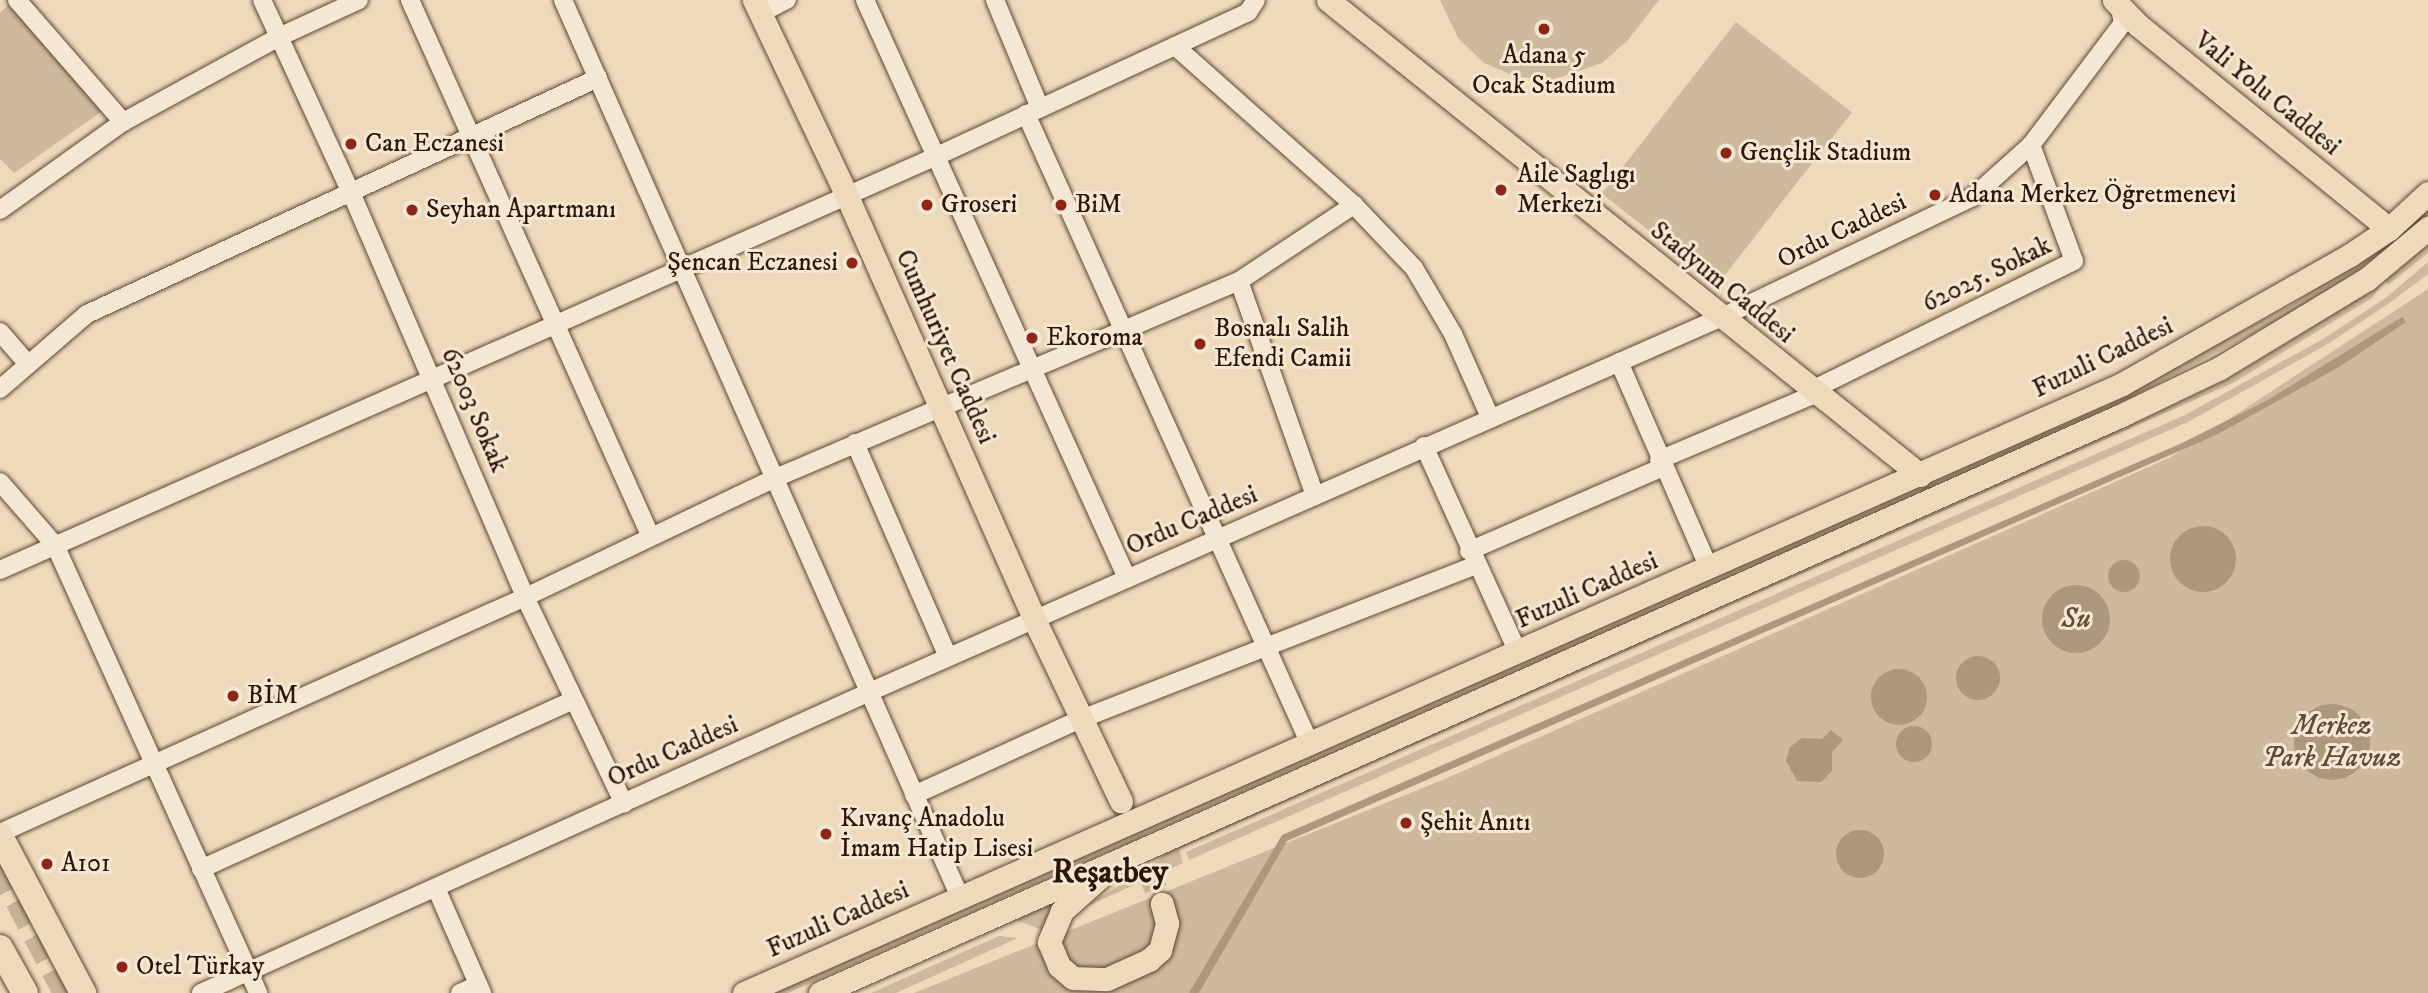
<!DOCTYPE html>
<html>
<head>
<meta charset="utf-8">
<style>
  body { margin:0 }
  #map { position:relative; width:2428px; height:993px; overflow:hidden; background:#eedabb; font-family:"IM FELL DW Pica",serif }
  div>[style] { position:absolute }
  .green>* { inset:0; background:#cdb99c; transform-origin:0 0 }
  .water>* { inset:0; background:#ad977d }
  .round { border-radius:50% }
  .major-tunnel>* { height:23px; margin-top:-11.5px; transform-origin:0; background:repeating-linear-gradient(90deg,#c8b397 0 23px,transparent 0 34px) }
  .highway-tunnel>* { height:26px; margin-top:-13px; transform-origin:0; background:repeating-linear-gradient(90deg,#c8b397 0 26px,transparent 0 39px) }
  .roads { filter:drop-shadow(0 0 2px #5e4733) drop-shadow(0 0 2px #5e4733) }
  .minor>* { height:18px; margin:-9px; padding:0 9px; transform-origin:9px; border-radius:9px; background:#f4e7d3 }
  .major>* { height:23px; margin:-11.5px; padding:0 11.5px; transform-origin:11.5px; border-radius:11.5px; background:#eedabb }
  .highway>* { height:26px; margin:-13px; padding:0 13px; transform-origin:13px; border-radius:13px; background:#eedabb }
  .dots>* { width:19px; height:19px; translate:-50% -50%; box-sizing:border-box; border:4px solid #f4e7d3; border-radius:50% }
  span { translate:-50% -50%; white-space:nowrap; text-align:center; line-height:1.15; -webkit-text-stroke:6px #f4e7d3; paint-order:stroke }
  .poi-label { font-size:26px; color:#2e1606 }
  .left { translate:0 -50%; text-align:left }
  .right { translate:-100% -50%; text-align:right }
  .street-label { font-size:26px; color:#2e1606 }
  .water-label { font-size:28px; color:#614a36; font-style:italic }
  .district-label { font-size:33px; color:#2e1606; font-weight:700 }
</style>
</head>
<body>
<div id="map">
  <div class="green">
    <i style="clip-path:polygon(13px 0,30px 0,111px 105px,14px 173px,0 159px,0 13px)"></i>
    <i style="clip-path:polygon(1440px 0,1659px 0,1628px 40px,1602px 63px,1552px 80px,1517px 77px,1484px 63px,1458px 38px)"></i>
    <i style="left:1736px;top:22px;width:147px;height:218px;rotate:38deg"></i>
    <i style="clip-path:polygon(2428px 207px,2428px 215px,2364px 267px,2297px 310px,2108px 410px,788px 993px,769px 993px,2106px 404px,2293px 304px,2359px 261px)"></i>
    <i style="clip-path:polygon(2428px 245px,2428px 253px,2388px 285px,2385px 281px)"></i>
    <i style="clip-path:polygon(2428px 262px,2428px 274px,2391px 302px,2326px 345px,2188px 422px,1189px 860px,1186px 852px,2185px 415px,2323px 339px,2387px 297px)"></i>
    <i style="clip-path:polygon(2381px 285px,2372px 298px,2233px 383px,1179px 849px,1183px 863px,1072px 913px,1148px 869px,1182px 839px,2150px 416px,2231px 377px)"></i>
    <i style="clip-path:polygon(2428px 289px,2428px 993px,914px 993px,1445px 779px,2171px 457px)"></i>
    <i style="clip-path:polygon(1091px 883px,1042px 930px,1016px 920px,844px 993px)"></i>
    <i style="clip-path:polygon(999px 936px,1018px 938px,896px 993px,871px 993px)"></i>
  </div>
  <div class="water">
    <i style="clip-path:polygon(2402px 317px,2406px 322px,2339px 367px,2216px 435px,1287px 841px,1199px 993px,1189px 993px,1282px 835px,2182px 443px,2266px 401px)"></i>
    <i class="round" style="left:2170px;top:526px;width:66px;height:66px"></i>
    <i class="round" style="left:2108px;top:560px;width:32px;height:32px"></i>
    <i class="round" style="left:2042px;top:585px;width:68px;height:68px"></i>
    <i class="round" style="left:1956px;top:656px;width:44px;height:44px"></i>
    <i class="round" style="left:1871px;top:669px;width:56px;height:56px"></i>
    <i class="round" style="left:2294px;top:704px;width:76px;height:76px"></i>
    <i class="round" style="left:1896px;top:726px;width:36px;height:36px"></i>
    <i style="clip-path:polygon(1831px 730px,1843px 740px,1832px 752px,1832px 771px,1821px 782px,1797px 781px,1786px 761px,1790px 747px,1802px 738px,1822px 739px)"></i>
    <i class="round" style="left:1836px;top:830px;width:48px;height:48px"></i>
  </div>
  <div class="major-tunnel">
    <i style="left:1122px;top:804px;width:108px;rotate:68.2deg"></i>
  </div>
  <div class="highway-tunnel">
    <i style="left:0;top:866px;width:143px;rotate:62.5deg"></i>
  </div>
  <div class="roads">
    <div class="minor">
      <i style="left:17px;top:0;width:162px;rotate:49deg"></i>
      <i style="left:262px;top:0;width:217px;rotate:65.2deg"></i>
      <i style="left:353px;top:197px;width:435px;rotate:66.7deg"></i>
      <i style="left:525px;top:597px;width:229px;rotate:64.4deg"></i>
      <i style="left:410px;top:0;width:586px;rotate:65.84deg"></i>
      <i style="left:563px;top:0;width:981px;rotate:66.13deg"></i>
      <i style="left:865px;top:0;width:635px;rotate:65.62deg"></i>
      <i style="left:995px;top:0;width:117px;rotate:67.4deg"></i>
      <i style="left:761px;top:13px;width:29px;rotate:-27deg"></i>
      <i style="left:1175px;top:46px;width:239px;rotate:41.6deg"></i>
      <i style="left:1354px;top:205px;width:87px;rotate:46.4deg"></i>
      <i style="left:1414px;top:268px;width:77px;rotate:59.4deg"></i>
      <i style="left:1453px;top:334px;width:91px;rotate:66deg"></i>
      <i style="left:1026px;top:114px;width:689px;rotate:65.74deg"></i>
      <i style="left:0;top:210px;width:151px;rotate:-35.6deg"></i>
      <i style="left:123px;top:122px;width:178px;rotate:-28.6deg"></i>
      <i style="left:279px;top:37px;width:88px;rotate:-24.8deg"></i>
      <i style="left:1239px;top:281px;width:228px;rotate:70.5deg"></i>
      <i style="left:0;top:332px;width:40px;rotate:49deg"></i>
      <i style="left:1619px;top:362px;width:225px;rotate:66.4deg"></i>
      <i style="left:0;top:389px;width:115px;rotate:-40.8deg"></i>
      <i style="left:87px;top:314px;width:563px;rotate:-24.79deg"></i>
      <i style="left:855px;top:443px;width:233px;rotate:66.5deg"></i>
      <i style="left:1424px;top:446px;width:226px;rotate:65.5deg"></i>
      <i style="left:1659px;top:460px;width:169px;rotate:-22.9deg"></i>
      <i style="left:1815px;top:394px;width:9px;rotate:-58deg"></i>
      <i style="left:1820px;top:386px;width:283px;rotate:-26.2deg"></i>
      <i style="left:2074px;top:261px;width:124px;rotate:-110.3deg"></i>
      <i style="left:0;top:482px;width:84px;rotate:48.9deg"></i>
      <i style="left:55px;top:545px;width:492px;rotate:65.6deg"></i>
      <i style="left:1469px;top:551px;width:211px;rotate:-23.4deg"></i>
      <i style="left:0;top:570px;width:1024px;rotate:-23.84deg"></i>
      <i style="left:937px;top:156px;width:343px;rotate:-24.8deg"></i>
      <i style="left:1248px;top:12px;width:14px;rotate:-56deg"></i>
      <i style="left:914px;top:795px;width:183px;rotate:-24.5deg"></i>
      <i style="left:1081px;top:719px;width:423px;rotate:-21.3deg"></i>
      <i style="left:0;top:833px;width:583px;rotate:-24.19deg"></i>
      <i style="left:532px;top:594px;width:267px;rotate:-25.5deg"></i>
      <i style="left:773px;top:479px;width:506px;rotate:-23.02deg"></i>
      <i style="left:1239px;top:281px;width:138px;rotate:-33.5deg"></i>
      <i style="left:201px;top:869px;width:409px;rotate:-24.4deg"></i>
      <i style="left:436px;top:888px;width:115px;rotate:66.3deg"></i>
      <i style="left:201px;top:993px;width:738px;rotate:-24.24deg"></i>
      <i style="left:874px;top:690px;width:924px;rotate:-23.74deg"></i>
      <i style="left:1720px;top:318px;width:280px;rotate:-25.6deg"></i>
      <i style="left:1973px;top:197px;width:78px;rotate:-41.9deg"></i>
      <i style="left:2031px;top:145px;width:153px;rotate:-53deg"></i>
      <i style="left:2123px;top:23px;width:20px;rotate:-101deg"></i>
      <i style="left:460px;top:993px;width:20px;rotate:-24deg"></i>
    </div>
    <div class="major">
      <i style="left:754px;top:0;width:215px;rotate:64.6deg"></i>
      <i style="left:846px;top:194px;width:465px;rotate:66.1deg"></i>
      <i style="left:1034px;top:619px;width:202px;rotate:64.5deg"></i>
      <i style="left:1328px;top:0;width:759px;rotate:38.74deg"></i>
      <i style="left:2114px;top:0;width:35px;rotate:46deg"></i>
      <i style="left:2138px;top:25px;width:323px;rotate:39.1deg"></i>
      <i style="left:1099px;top:878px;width:50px;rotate:138.3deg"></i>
      <i style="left:1062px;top:911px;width:34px;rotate:113deg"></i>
      <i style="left:1049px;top:942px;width:26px;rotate:67deg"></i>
      <i style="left:1059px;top:966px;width:18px;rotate:41deg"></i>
      <i style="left:1073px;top:978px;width:34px;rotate:2deg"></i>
      <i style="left:1107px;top:979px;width:46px;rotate:-24.3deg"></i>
      <i style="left:1149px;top:960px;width:15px;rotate:-42deg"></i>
      <i style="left:1160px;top:950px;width:28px;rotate:-75deg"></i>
      <i style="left:1167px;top:923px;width:20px;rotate:-105deg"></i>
      <i style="left:744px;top:993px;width:1507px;rotate:-23.84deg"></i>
      <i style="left:2122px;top:384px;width:262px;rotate:-29.5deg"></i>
      <i style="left:2350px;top:255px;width:47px;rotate:-33.7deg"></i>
      <i style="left:2389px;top:229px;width:53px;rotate:-42.7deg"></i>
      <i style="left:820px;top:993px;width:1427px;rotate:-23.94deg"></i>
      <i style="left:2124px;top:414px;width:106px;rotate:-25.6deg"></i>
      <i style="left:2220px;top:368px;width:172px;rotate:-31.2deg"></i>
      <i style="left:2367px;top:279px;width:80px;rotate:-39.9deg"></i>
    </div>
    <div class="highway">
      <i style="left:0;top:836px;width:178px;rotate:62.1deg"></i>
      <i style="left:0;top:948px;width:51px;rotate:60.9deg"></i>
    </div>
  </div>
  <div class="dots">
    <i style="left:1544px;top:29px;background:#8f2418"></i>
    <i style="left:351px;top:144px;background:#8f2418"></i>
    <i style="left:1726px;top:153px;background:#8f2418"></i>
    <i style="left:1501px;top:190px;background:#8f2418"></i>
    <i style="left:1935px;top:195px;background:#8f2418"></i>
    <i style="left:927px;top:205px;background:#8f2418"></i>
    <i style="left:1061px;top:205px;background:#8f2418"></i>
    <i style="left:412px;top:210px;background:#8f2418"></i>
    <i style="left:852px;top:263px;background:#8f2418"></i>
    <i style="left:1032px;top:338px;background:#8f2418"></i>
    <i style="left:1200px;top:344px;background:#8f2418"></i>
    <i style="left:233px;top:696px;background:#8f2418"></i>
    <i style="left:1406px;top:823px;background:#8f2418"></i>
    <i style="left:826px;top:834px;background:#8f2418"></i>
    <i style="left:47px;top:864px;background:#8f2418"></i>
    <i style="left:122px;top:967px;background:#8f2418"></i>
  </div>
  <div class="poi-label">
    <span style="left:1544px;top:71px">Adana 5<br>Ocak Stadium</span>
    <span class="left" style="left:365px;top:144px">Can Eczanesi</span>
    <span class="left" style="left:1740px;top:153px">Gençlik Stadium</span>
    <span class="left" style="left:1517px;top:190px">Aile Saglıgı<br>Merkezi</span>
    <span class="left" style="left:1949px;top:195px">Adana Merkez Öğretmenevi</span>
    <span class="left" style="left:941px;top:205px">Groseri</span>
    <span class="left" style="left:1075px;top:205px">BiM</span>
    <span class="left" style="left:426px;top:210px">Seyhan Apartmanı</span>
    <span class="right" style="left:838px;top:263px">Şencan Eczanesi</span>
    <span class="left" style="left:1214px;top:344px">Bosnalı Salih<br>Efendi Camii</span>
    <span class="left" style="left:1046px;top:338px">Ekoroma</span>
    <span class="left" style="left:247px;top:696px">BİM</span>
    <span class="left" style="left:840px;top:834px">Kıvanç Anadolu<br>İmam Hatip Lisesi</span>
    <span class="left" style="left:1420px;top:823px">Şehit Anıtı</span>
    <span class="left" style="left:61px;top:864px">A101</span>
    <span class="left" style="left:136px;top:967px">Otel Türkay</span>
  </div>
  <div class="street-label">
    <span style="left:2267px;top:94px;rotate:39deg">Vali Yolu Caddesi</span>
    <span style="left:1842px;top:231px;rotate:-26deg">Ordu Caddesi</span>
    <span style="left:1987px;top:275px;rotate:-26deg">62025. Sokak</span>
    <span style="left:1722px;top:283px;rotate:39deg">Stadyum Caddesi</span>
    <span style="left:945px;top:347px;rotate:66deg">Cumhuriyet Caddesi</span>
    <span style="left:2103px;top:358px;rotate:-26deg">Fuzuli Caddesi</span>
    <span style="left:474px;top:410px;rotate:67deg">62003 Sokak</span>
    <span style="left:1192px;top:521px;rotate:-23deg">Ordu Caddesi</span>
    <span style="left:1587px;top:591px;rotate:-24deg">Fuzuli Caddesi</span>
    <span style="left:673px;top:752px;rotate:-24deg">Ordu Caddesi</span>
    <span style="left:838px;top:920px;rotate:-24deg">Fuzuli Caddesi</span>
  </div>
  <div class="water-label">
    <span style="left:2076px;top:619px">Su</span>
    <span style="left:2332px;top:742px">Merkez<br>Park Havuz</span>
  </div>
  <div class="district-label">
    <span style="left:1110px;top:873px">Reşatbey</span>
  </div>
</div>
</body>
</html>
